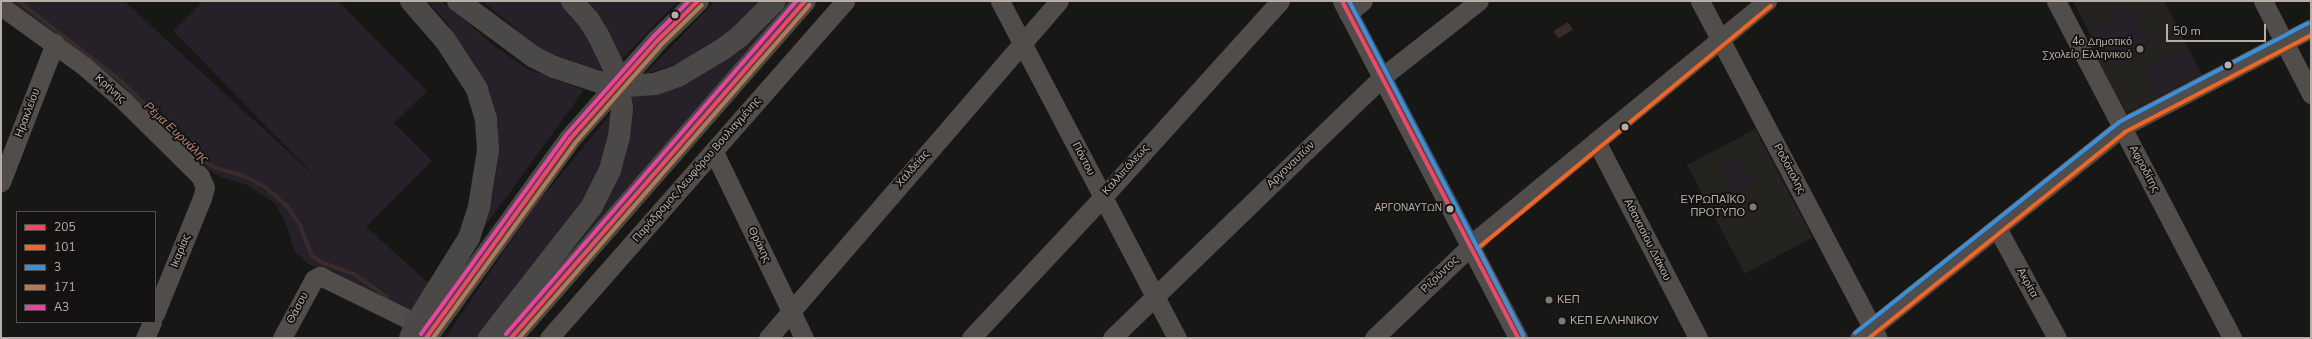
<!DOCTYPE html>
<html>
<head>
<meta charset="utf-8">
<style>
  body { margin:0 }
  #map { position:relative; width:2312px; height:339px; overflow:hidden; background:#171716; font-family:"Nunito Sans",sans-serif }
  div>[style] { position:absolute }
  .built>* { inset:0; background:#242320; transform-origin:0 0 }
  .green>* { inset:0; background:#262028; transform-origin:0 0 }
  .water>* { inset:0; background:#392b29; transform-origin:0 0 }
  .stream>* { height:4px; margin:-2px; padding:0 2px; transform-origin:2px; border-radius:2px; background:#392b29 }
  .minor>* { height:19px; margin:-9.5px; padding:0 9.5px; transform-origin:9.5px; border-radius:9.5px; background:#504d4a }
  .major>* { height:22px; margin:-11px; padding:0 11px; transform-origin:11px; border-radius:11px; background:#4b4948 }
  .major-bridge>* { height:22px; margin:-11px; padding:0 11px; transform-origin:11px; border-radius:11px; background:#4b4948 }
  .bus-1>* { height:4px; margin:-2px; padding:0 2px; transform-origin:2px; border-radius:2px; background:#f34667 }
  .bus-2>* { height:4px; margin:-2px; padding:0 2px; transform-origin:2px; border-radius:2px; background:#f26522 }
  .bus-3>* { height:4px; margin:-2px; padding:0 2px; transform-origin:2px; border-radius:2px; background:#3a90db }
  .bus-4>* { height:4px; margin:-2px; padding:0 2px; transform-origin:2px; border-radius:2px; background:#b07c57 }
  .bus-5>* { height:4px; margin:-2px; padding:0 2px; transform-origin:2px; border-radius:2px; background:#f240a1 }
  .dots>* { width:11px; height:11px; translate:-50% -50%; box-sizing:border-box; border:2px solid #131210; border-radius:50% }
  span { translate:-50% -50%; white-space:nowrap; text-align:center; line-height:1.15; -webkit-text-stroke:3.5px #131210; paint-order:stroke }
  .bus-label { font-size:10px; color:#b8ada7 }
  .right { translate:-100% -50%; text-align:right }
  .poi-label { font-size:11px; color:#b8ada7 }
  .left { translate:0 -50%; text-align:left }
  .street-label { font-size:11px; color:#b8ada7 }
  .water-label { font-size:12px; color:#b5857c; font-style:italic }
  .frame { position:absolute; inset:0; border:2px solid #b8ada7; pointer-events:none }
  .legend { position:absolute; left:16px; top:211px; width:140px; height:112px; box-sizing:border-box; background:#131210; border:1px solid #55504c; margin:0; padding:5px 7px; list-style:none; font-size:12px; color:#b8ada7 }
  .legend li { display:flex; align-items:center; gap:8px; height:20px }
  .legend b { width:20px; border:1px solid #55504c }
  .scale { position:absolute; left:2166px; top:24px; width:100px; height:18px; box-sizing:border-box; border:2px solid #b8ada7; border-top:0; padding-left:5px; font-size:12px; line-height:14px; white-space:nowrap; color:#b8ada7; -webkit-text-stroke:3px #131210; paint-order:stroke }
</style>
</head>
<body>
<div id="map">
  <div class="built">
    <i style="clip-path:polygon(2073px 1px,2164px 1px,2202px 75px,2123px 115px,2090px 50px,2093px 40px)"></i>
    <i style="left:1755px;top:129px;width:123px;height:77px;rotate:62deg"></i>
  </div>
  <div class="green">
    <i style="clip-path:polygon(9px 1px,124px 1px,319px 180px,173px 31px,203px 1px,338px 1px,427px 91px,394px 123px,432px 161px,366px 227px,432px 286px,413px 311px,386px 299px,333px 271px,310px 265px,295px 252px,285px 222px,275px 203px,247px 185px,221px 177px,209px 170px,113px 81px)"></i>
    <i style="clip-path:polygon(427px 1px,442px 1px,497px 48px,528px 69px,584px 90px,484px 228px,493px 194px,498px 159px,498px 132px,492px 106px,471px 59px,446px 22px)"></i>
    <i style="clip-path:polygon(482px 1px,562px 1px,570px 9px,610px 73px,561px 60px,541px 49px)"></i>
    <i style="clip-path:polygon(579px 1px,678px 1px,619px 62px)"></i>
    <i style="clip-path:polygon(715px 1px,761px 1px,729px 34px,706px 51px,671px 66px,645px 74px)"></i>
    <i style="clip-path:polygon(787px 1px,795px 1px,532px 299px,588px 223px,626px 95px,763px 26px)"></i>
    <i style="clip-path:polygon(2121px 8px,2134px 15px,2150px 48px,2111px 67px,2092px 28px,2115px 17px,2113px 12px)"></i>
    <i style="left:2188px;top:48px;width:30px;height:49px;rotate:63deg"></i>
    <i style="clip-path:polygon(613px 111px,612px 133px,601px 166px,575px 215px,478px 338px,445px 338px,535px 206px)"></i>
    <i style="left:1737px;top:158px;width:30px;height:18px;rotate:62deg"></i>
  </div>
  <div class="water">
    <i style="left:1568px;top:22px;width:9px;height:17px;rotate:58deg"></i>
  </div>
  <div class="stream">
    <i style="left:18px;top:1px;width:129px;rotate:37.8deg"></i>
    <i style="left:120px;top:80px;width:113px;rotate:44.3deg"></i>
    <i style="left:201px;top:159px;width:17px;rotate:31deg"></i>
    <i style="left:216px;top:168px;width:26px;rotate:16deg"></i>
    <i style="left:241px;top:175px;width:25px;rotate:26deg"></i>
    <i style="left:264px;top:186px;width:29px;rotate:41deg"></i>
    <i style="left:286px;top:205px;width:24px;rotate:55deg"></i>
    <i style="left:300px;top:225px;width:33px;rotate:69deg"></i>
    <i style="left:312px;top:256px;width:11px;rotate:34deg"></i>
    <i style="left:321px;top:262px;width:35px;rotate:20deg"></i>
    <i style="left:354px;top:274px;width:40px;rotate:34.9deg"></i>
  </div>
  <div class="minor">
    <i style="left:1000px;top:1px;width:381px;rotate:62.3deg"></i>
    <i style="left:1342px;top:1px;width:380px;rotate:62.4deg"></i>
    <i style="left:1700px;top:1px;width:381px;rotate:62.2deg"></i>
    <i style="left:2056px;top:1px;width:380px;rotate:62.4deg"></i>
    <i style="left:2263px;top:1px;width:105px;rotate:62.7deg"></i>
    <i style="left:1px;top:6px;width:102px;rotate:35.9deg"></i>
    <i style="left:84px;top:66px;width:53px;rotate:41.2deg"></i>
    <i style="left:124px;top:101px;width:107px;rotate:44.6deg"></i>
    <i style="left:200px;top:176px;width:12px;rotate:66deg"></i>
    <i style="left:205px;top:187px;width:11px;rotate:105deg"></i>
    <i style="left:202px;top:198px;width:125px;rotate:112.1deg"></i>
    <i style="left:1348px;top:13px;width:19px;rotate:-39deg"></i>
    <i style="left:1596px;top:141px;width:222px;rotate:62.6deg"></i>
    <i style="left:714px;top:152px;width:207px;rotate:64.2deg"></i>
    <i style="left:1px;top:182px;width:149px;rotate:-68.8deg"></i>
    <i style="left:1997px;top:228px;width:125px;rotate:61.4deg"></i>
    <i style="left:145px;top:338px;width:17px;rotate:-66deg"></i>
    <i style="left:282px;top:338px;width:67px;rotate:-61.5deg"></i>
    <i style="left:314px;top:279px;width:7px;rotate:-27deg"></i>
    <i style="left:320px;top:276px;width:107px;rotate:26.1deg"></i>
    <i style="left:549px;top:338px;width:449px;rotate:-48.7deg"></i>
    <i style="left:768px;top:338px;width:445px;rotate:-49.2deg"></i>
    <i style="left:971px;top:338px;width:193px;rotate:-46.9deg"></i>
    <i style="left:1103px;top:197px;width:264px;rotate:-47.9deg"></i>
    <i style="left:1112px;top:338px;width:376px;rotate:-44deg"></i>
    <i style="left:1382px;top:77px;width:123px;rotate:-38.1deg"></i>
    <i style="left:1374px;top:338px;width:149px;rotate:-43.6deg"></i>
    <i style="left:1482px;top:235px;width:369px;rotate:-39.4deg"></i>
    <i style="left:1859px;top:338px;width:337px;rotate:-38.7deg"></i>
    <i style="left:2122px;top:127px;width:213px;rotate:-27.6deg"></i>
  </div>
  <div class="major">
    <i style="left:458px;top:1px;width:94px;rotate:36.4deg"></i>
    <i style="left:534px;top:57px;width:22px;rotate:27deg"></i>
    <i style="left:657px;top:41px;width:57px;rotate:-44.3deg"></i>
    <i style="left:678px;top:76px;width:52px;rotate:-31deg"></i>
    <i style="left:723px;top:49px;width:21px;rotate:-37deg"></i>
    <i style="left:740px;top:36px;width:49px;rotate:-45deg"></i>
    <i style="left:410px;top:338px;width:16px;rotate:-68deg"></i>
    <i style="left:416px;top:323px;width:100px;rotate:-58.1deg"></i>
    <i style="left:469px;top:238px;width:33px;rotate:-72deg"></i>
    <i style="left:479px;top:207px;width:58px;rotate:-81deg"></i>
    <i style="left:488px;top:150px;width:31px;rotate:-94deg"></i>
    <i style="left:486px;top:119px;width:31px;rotate:-107deg"></i>
    <i style="left:477px;top:89px;width:59px;rotate:-123.1deg"></i>
    <i style="left:445px;top:40px;width:52px;rotate:-131.1deg"></i>
    <i style="left:426px;top:338px;width:246px;rotate:-54.1deg"></i>
    <i style="left:489px;top:338px;width:167px;rotate:-52deg"></i>
    <i style="left:592px;top:206px;width:40px;rotate:-63.4deg"></i>
    <i style="left:610px;top:170px;width:34px;rotate:-75deg"></i>
    <i style="left:619px;top:137px;width:28px;rotate:-84deg"></i>
    <i style="left:622px;top:109px;width:37px;rotate:-99deg"></i>
    <i style="left:616px;top:72px;width:41px;rotate:-115.9deg"></i>
    <i style="left:598px;top:35px;width:19px;rotate:-122deg"></i>
    <i style="left:588px;top:19px;width:24px;rotate:-132deg"></i>
    <i style="left:511px;top:338px;width:447px;rotate:-48.9deg"></i>
  </div>
  <div class="major-bridge">
    <i style="left:554px;top:67px;width:47px;rotate:18.4deg"></i>
    <i style="left:599px;top:82px;width:28px;rotate:8deg"></i>
    <i style="left:627px;top:86px;width:28px;rotate:-4deg"></i>
    <i style="left:655px;top:84px;width:24px;rotate:-19deg"></i>
    <i style="left:570px;top:139px;width:131px;rotate:-48.4deg"></i>
  </div>
  <div class="bus-1">
    <i style="left:1342px;top:1px;width:380px;rotate:62.4deg"></i>
    <i style="left:426px;top:338px;width:246px;rotate:-54.1deg"></i>
    <i style="left:570px;top:139px;width:131px;rotate:-48.4deg"></i>
    <i style="left:657px;top:41px;width:57px;rotate:-44.3deg"></i>
    <i style="left:511px;top:338px;width:447px;rotate:-48.9deg"></i>
  </div>
  <div class="bus-2">
    <i style="left:1523px;top:335px;width:98px;rotate:-117.3deg"></i>
    <i style="left:1478px;top:248px;width:380px;rotate:-39.6deg"></i>
    <i style="left:1869px;top:338px;width:329px;rotate:-38.8deg"></i>
    <i style="left:2125px;top:132px;width:210px;rotate:-27.5deg"></i>
  </div>
  <div class="bus-3">
    <i style="left:1349px;top:1px;width:377px;rotate:62.5deg"></i>
    <i style="left:1855px;top:333px;width:338px;rotate:-38.6deg"></i>
    <i style="left:2119px;top:122px;width:213px;rotate:-27.6deg"></i>
  </div>
  <div class="bus-4">
    <i style="left:433px;top:338px;width:241px;rotate:-53.9deg"></i>
    <i style="left:575px;top:143px;width:130px;rotate:-48.7deg"></i>
    <i style="left:661px;top:45px;width:57px;rotate:-44.3deg"></i>
    <i style="left:519px;top:338px;width:442px;rotate:-48.9deg"></i>
  </div>
  <div class="bus-5">
    <i style="left:421px;top:334px;width:246px;rotate:-53.9deg"></i>
    <i style="left:566px;top:135px;width:131px;rotate:-48.4deg"></i>
    <i style="left:653px;top:37px;width:51px;rotate:-45deg"></i>
    <i style="left:506px;top:334px;width:442px;rotate:-48.9deg"></i>
  </div>
  <div class="dots">
    <i style="left:675px;top:15px;background:#b8ada7"></i>
    <i style="left:2140px;top:49px;background:#807874"></i>
    <i style="left:2228px;top:65px;background:#b8ada7"></i>
    <i style="left:1625px;top:127px;background:#b8ada7"></i>
    <i style="left:1753px;top:207px;background:#807874"></i>
    <i style="left:1450px;top:209px;background:#b8ada7"></i>
    <i style="left:1549px;top:300px;background:#807874"></i>
    <i style="left:1562px;top:321px;background:#807874"></i>
  </div>
  <div class="bus-label">
    <span class="right" style="left:1442px;top:209px">ΑΡΓΟΝΑΥΤΩΝ</span>
  </div>
  <div class="poi-label">
    <span class="right" style="left:2132px;top:49px">4ο Δημοτικό<br>Σχολείο Ελληνικού</span>
    <span class="right" style="left:1745px;top:207px">ΕΥΡΩΠΑΪΚΟ<br>ΠΡΟΤΥΠΟ</span>
    <span class="left" style="left:1557px;top:300px">ΚΕΠ</span>
    <span class="left" style="left:1570px;top:321px">ΚΕΠ ΕΛΛΗΝΙΚΟΥ</span>
  </div>
  <div class="street-label">
    <span style="left:110px;top:89px;rotate:42deg">Κρήνης</span>
    <span style="left:28px;top:113px;rotate:-69deg">Ηρακλείου</span>
    <span style="left:1083px;top:159px;rotate:62deg">Πόντου</span>
    <span style="left:1291px;top:165px;rotate:-44deg">Αργοναυτών</span>
    <span style="left:913px;top:169px;rotate:-49deg">Χαλδείας</span>
    <span style="left:1789px;top:169px;rotate:62deg">Ροδόπολης</span>
    <span style="left:2144px;top:169px;rotate:62deg">Αφροδίτης</span>
    <span style="left:697px;top:170px;rotate:-49deg">Παράδρομος Λεωφόρου Βουλιαγμένης</span>
    <span style="left:1126px;top:170px;rotate:-48deg">Καλλιπόλεως</span>
    <span style="left:1647px;top:240px;rotate:63deg">Αθανασίου Διάκου</span>
    <span style="left:759px;top:245px;rotate:64deg">Θράκης</span>
    <span style="left:181px;top:251px;rotate:-68deg">Ικαρίας</span>
    <span style="left:1440px;top:275px;rotate:-44deg">Ριζούντος</span>
    <span style="left:2027px;top:283px;rotate:61deg">Ακρίτα</span>
    <span style="left:298px;top:308px;rotate:-62deg">Θάσου</span>
  </div>
  <div class="water-label">
    <span style="left:176px;top:133px;rotate:43deg">Ρέμα Ευρυάλης</span>
  </div>
  <div class="frame"></div>
  <ul class="legend">
  <li><b style="height:5px;background:#f34667"></b>205</li>
  <li><b style="height:5px;background:#f26522"></b>101</li>
  <li><b style="height:5px;background:#3a90db"></b>3</li>
  <li><b style="height:5px;background:#b07c57"></b>171</li>
  <li><b style="height:5px;background:#f240a1"></b>Α3</li>
  </ul>
  <div class="scale">50 m</div>
</div>
</body>
</html>
